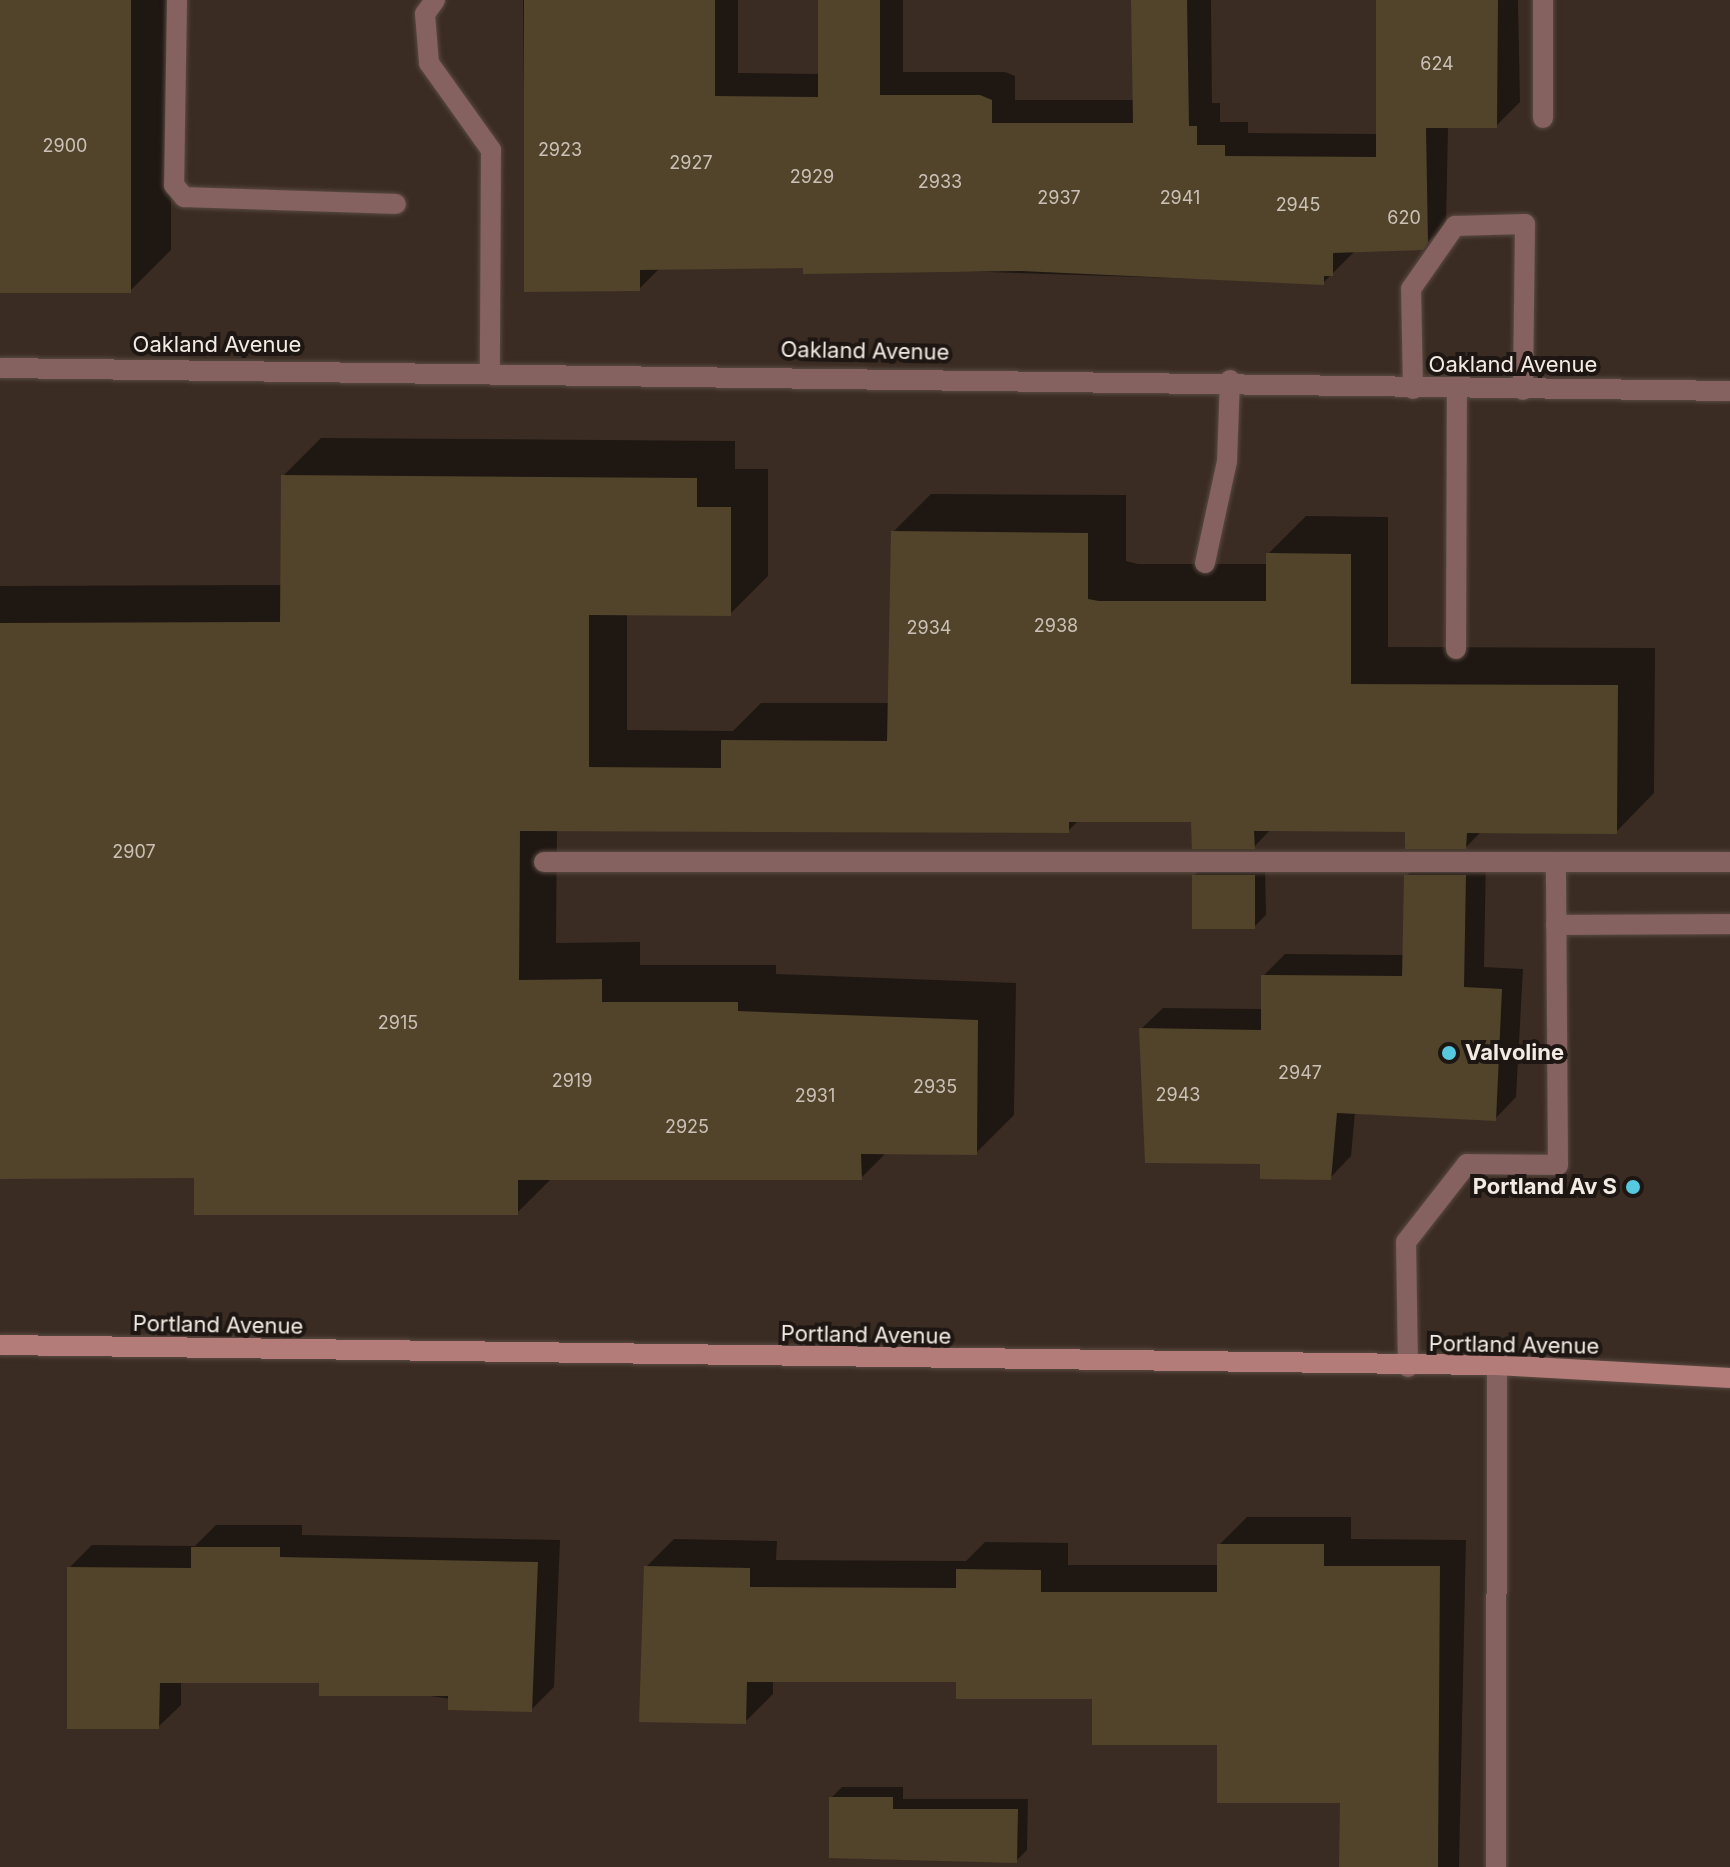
<!DOCTYPE html>
<html>
<head>
<meta charset="utf-8">
<style>
  body { margin:0 }
  #map { position:relative; width:1730px; height:1867px; overflow:hidden; background:#3b2c23; font-family:Inter,sans-serif }
  div>[style] { position:absolute }
  .shadow>* { inset:0; background:#0007 }
  .building>* { inset:0; background:#51442a; transform-origin:0 0 }
  .roads { filter:drop-shadow(0 0 2px #594a42) drop-shadow(0 0 2px #594a42) }
  .lane>* { height:20px; margin:-10px; padding:0 10px; transform-origin:10px; border-radius:10px; background:#85615f }
  .street>* { height:20px; margin:-10px; padding:0 10px; transform-origin:10px; border-radius:10px; background:#85615f }
  .secondary>* { height:20px; margin:-10px; padding:0 10px; transform-origin:10px; border-radius:10px; background:#b47c79 }
  .dots>* { width:22px; height:22px; translate:-50% -50%; box-sizing:border-box; border:4px solid #1d1612; border-radius:50% }
  span { translate:-50% -50%; white-space:nowrap; text-align:center; line-height:1.15; -webkit-text-stroke:8px #1d1612; paint-order:stroke }
  .number-label { font-size:18px; color:#cbc0b6 }
  .number-label span { -webkit-text-stroke-width:0 }
  .street-label { font-size:22px; color:#f4eae4 }
  .poi-label { font-size:22px; color:#f4eae4; font-weight:700 }
  .left { translate:0 -50%; text-align:left }
  .right { translate:-100% -50%; text-align:right }
</style>
</head>
<body>
<div id="map">
  <div class="shadow">
    <i style="clip-path:polygon(0 0,171px 0,171px 250px,130px 291px,0 291px)"></i>
    <i style="clip-path:polygon(523px 0,738px 0,738px 73px,820px 74px,820px 0,903px 0,903px 72px,1005px 72px,1015px 76px,1015px 100px,1135px 100px,1135px 0,1211px 0,1212px 103px,1220px 103px,1220px 122px,1248px 122px,1248px 133px,1378px 134px,1378px 0,1518px 0,1520px 102px,1496px 126px,1448px 126px,1446px 224px,1422px 248px,1356px 250px,1323px 283px,805px 266px,660px 268px,639px 289px,526px 290px)"></i>
    <i style="clip-path:polygon(321px 438px,735px 441px,735px 469px,768px 469px,768px 576px,730px 614px,627px 613px,627px 730px,733px 731px,761px 703px,889px 703px,893px 532px,931px 494px,1126px 495px,1126px 561px,1138px 564px,1268px 564px,1268px 554px,1306px 516px,1388px 517px,1388px 647px,1655px 648px,1654px 793px,1616px 832px,1482px 831px,1466px 847px,1407px 830px,1271px 829px,1254px 847px,1193px 820px,1079px 820px,1068px 831px,557px 829px,556px 943px,640px 942px,640px 965px,776px 965px,776px 974px,1016px 983px,1014px 1115px,976px 1153px,887px 1152px,861px 1178px,552px 1178px,517px 1213px,196px 1176px,0 1177px,0 586px,283px 585px,283px 476px)"></i>
    <i style="clip-path:polygon(1428px 854px,1486px 854px,1484px 967px,1523px 969px,1516px 1097px,1495px 1119px,1355px 1112px,1351px 1156px,1330px 1178px,1262px 1162px,1141px 1029px,1163px 1008px,1263px 1009px,1263px 976px,1285px 954px,1405px 955px,1406px 876px)"></i>
    <i style="clip-path:polygon(1205px 865px,1265px 865px,1266px 915px,1255px 926px,1194px 876px)"></i>
    <i style="clip-path:polygon(1247px 1517px,1351px 1517px,1351px 1539px,1466px 1540px,1459px 1867px,1343px 1867px,1342px 1801px,1219px 1743px,1094px 1697px,958px 1680px,773px 1680px,773px 1694px,745px 1722px,646px 1567px,674px 1539px,777px 1541px,776px 1560px,966px 1561px,985px 1542px,1068px 1543px,1068px 1565px,1219px 1565px,1219px 1545px)"></i>
    <i style="clip-path:polygon(216px 1525px,302px 1525px,302px 1535px,560px 1540px,554px 1687px,531px 1710px,321px 1681px,181px 1681px,181px 1705px,158px 1727px,69px 1568px,92px 1545px,195px 1546px)"></i>
    <i style="clip-path:polygon(842px 1787px,903px 1787px,903px 1799px,1028px 1799px,1027px 1850px,1016px 1861px,831px 1798px)"></i>
  </div>
  <div class="building">
    <i style="left:0;top:0;width:131px;height:293px"></i>
    <i style="clip-path:polygon(524px 0,715px 0,715px 96px,818px 97px,818px 0,880px 0,880px 95px,980px 95px,992px 100px,992px 123px,1133px 123px,1131px 0,1187px 0,1189px 126px,1197px 126px,1197px 145px,1225px 145px,1225px 156px,1376px 157px,1376px 0,1498px 0,1497px 128px,1426px 128px,1428px 242px,1423px 250px,1333px 253px,1333px 276px,1324px 276px,1324px 285px,1021px 271px,803px 274px,803px 268px,640px 270px,640px 291px,524px 292px)"></i>
    <i style="clip-path:polygon(281px 475px,697px 478px,697px 507px,731px 507px,731px 616px,589px 615px,589px 767px,721px 768px,721px 740px,887px 741px,891px 531px,1088px 533px,1088px 599px,1099px 601px,1266px 601px,1266px 553px,1351px 554px,1351px 684px,1618px 685px,1617px 834px,1467px 833px,1466px 849px,1405px 849px,1405px 832px,1254px 831px,1255px 849px,1192px 849px,1191px 822px,1069px 822px,1069px 833px,520px 831px,519px 980px,602px 979px,602px 1002px,738px 1002px,738px 1011px,978px 1020px,977px 1155px,861px 1154px,862px 1180px,518px 1180px,518px 1215px,194px 1215px,194px 1178px,0 1179px,0 623px,280px 622px)"></i>
    <i style="left:1192px;top:875px;width:63px;height:54px"></i>
    <i style="clip-path:polygon(1404px 875px,1466px 875px,1464px 987px,1502px 989px,1496px 1121px,1337px 1113px,1331px 1180px,1260px 1179px,1260px 1164px,1145px 1163px,1139px 1028px,1261px 1030px,1261px 975px,1402px 976px)"></i>
    <i style="clip-path:polygon(1217px 1544px,1324px 1544px,1324px 1566px,1440px 1566px,1438px 1867px,1339px 1867px,1340px 1803px,1217px 1803px,1217px 1745px,1092px 1745px,1092px 1699px,956px 1699px,956px 1682px,747px 1682px,746px 1724px,639px 1722px,644px 1566px,750px 1568px,750px 1587px,956px 1588px,956px 1569px,1041px 1570px,1041px 1592px,1217px 1592px)"></i>
    <i style="clip-path:polygon(191px 1547px,280px 1547px,280px 1557px,538px 1562px,532px 1712px,448px 1710px,448px 1696px,319px 1696px,319px 1683px,160px 1683px,159px 1729px,67px 1729px,67px 1567px,191px 1568px)"></i>
    <i style="clip-path:polygon(829px 1797px,893px 1797px,893px 1809px,1018px 1809px,1017px 1863px,829px 1858px)"></i>
  </div>
  <div class="roads">
    <div class="lane">
      <i style="left:177px;top:0;width:185px;rotate:90.9deg"></i>
      <i style="left:174px;top:185px;width:16px;rotate:50deg"></i>
      <i style="left:184px;top:197px;width:212px;rotate:1.9deg"></i>
      <i style="left:435px;top:0;width:17px;rotate:126deg"></i>
      <i style="left:425px;top:14px;width:49px;rotate:85.3deg"></i>
      <i style="left:429px;top:63px;width:107px;rotate:54.5deg"></i>
      <i style="left:491px;top:150px;width:220px;rotate:90.3deg"></i>
      <i style="left:1543px;top:0;width:118px;rotate:90deg"></i>
      <i style="left:1413px;top:389px;width:100px;rotate:-91.1deg"></i>
      <i style="left:1411px;top:289px;width:77px;rotate:-55.1deg"></i>
      <i style="left:1455px;top:226px;width:70px;rotate:-1.6deg"></i>
      <i style="left:1525px;top:224px;width:166px;rotate:90.7deg"></i>
      <i style="left:1205px;top:563px;width:104px;rotate:-77.8deg"></i>
      <i style="left:1227px;top:461px;width:81px;rotate:-87.9deg"></i>
      <i style="left:1456px;top:649px;width:258px;rotate:-89.8deg"></i>
      <i style="left:544px;top:862px;width:1186px"></i>
      <i style="left:1556px;top:925px;width:174px;rotate:-0.3deg"></i>
      <i style="left:1408px;top:1367px;width:125px;rotate:-90.9deg"></i>
      <i style="left:1406px;top:1242px;width:99px;rotate:-52deg"></i>
      <i style="left:1467px;top:1164px;width:91px;rotate:0.6deg"></i>
      <i style="left:1558px;top:1165px;width:303px;rotate:-90.4deg"></i>
      <i style="left:1496px;top:1867px;width:502px;rotate:-89.89deg"></i>
    </div>
    <div class="street">
      <i style="left:0;top:368px;width:1730px;rotate:0.76deg"></i>
    </div>
    <div class="secondary">
      <i style="left:0;top:1345px;width:1497px;rotate:0.77deg"></i>
      <i style="left:1497px;top:1365px;width:233px;rotate:3.2deg"></i>
    </div>
  </div>
  <div class="dots">
    <i style="left:1449px;top:1053px;background:#56c9e1"></i>
    <i style="left:1633px;top:1187px;background:#56c9e1"></i>
  </div>
  <div class="number-label">
    <span style="left:1437px;top:64px">624</span>
    <span style="left:65px;top:146px">2900</span>
    <span style="left:560px;top:150px">2923</span>
    <span style="left:691px;top:163px">2927</span>
    <span style="left:812px;top:177px">2929</span>
    <span style="left:940px;top:182px">2933</span>
    <span style="left:1059px;top:198px">2937</span>
    <span style="left:1180px;top:198px">2941</span>
    <span style="left:1298px;top:205px">2945</span>
    <span style="left:1404px;top:218px">620</span>
    <span style="left:1056px;top:626px">2938</span>
    <span style="left:929px;top:628px">2934</span>
    <span style="left:134px;top:852px">2907</span>
    <span style="left:398px;top:1023px">2915</span>
    <span style="left:1300px;top:1073px">2947</span>
    <span style="left:572px;top:1081px">2919</span>
    <span style="left:935px;top:1087px">2935</span>
    <span style="left:1178px;top:1095px">2943</span>
    <span style="left:815px;top:1096px">2931</span>
    <span style="left:687px;top:1127px">2925</span>
  </div>
  <div class="street-label">
    <span style="left:217px;top:345px">Oakland Avenue</span>
    <span style="left:865px;top:351px;rotate:1deg">Oakland Avenue</span>
    <span style="left:1513px;top:365px">Oakland Avenue</span>
    <span style="left:218px;top:1325px;rotate:1deg">Portland Avenue</span>
    <span style="left:866px;top:1335px;rotate:1deg">Portland Avenue</span>
    <span style="left:1514px;top:1345px;rotate:1deg">Portland Avenue</span>
  </div>
  <div class="poi-label">
    <span class="left" style="left:1465px;top:1053px">Valvoline</span>
    <span class="right" style="left:1617px;top:1187px">Portland Av S</span>
  </div>
</div>
</body>
</html>
